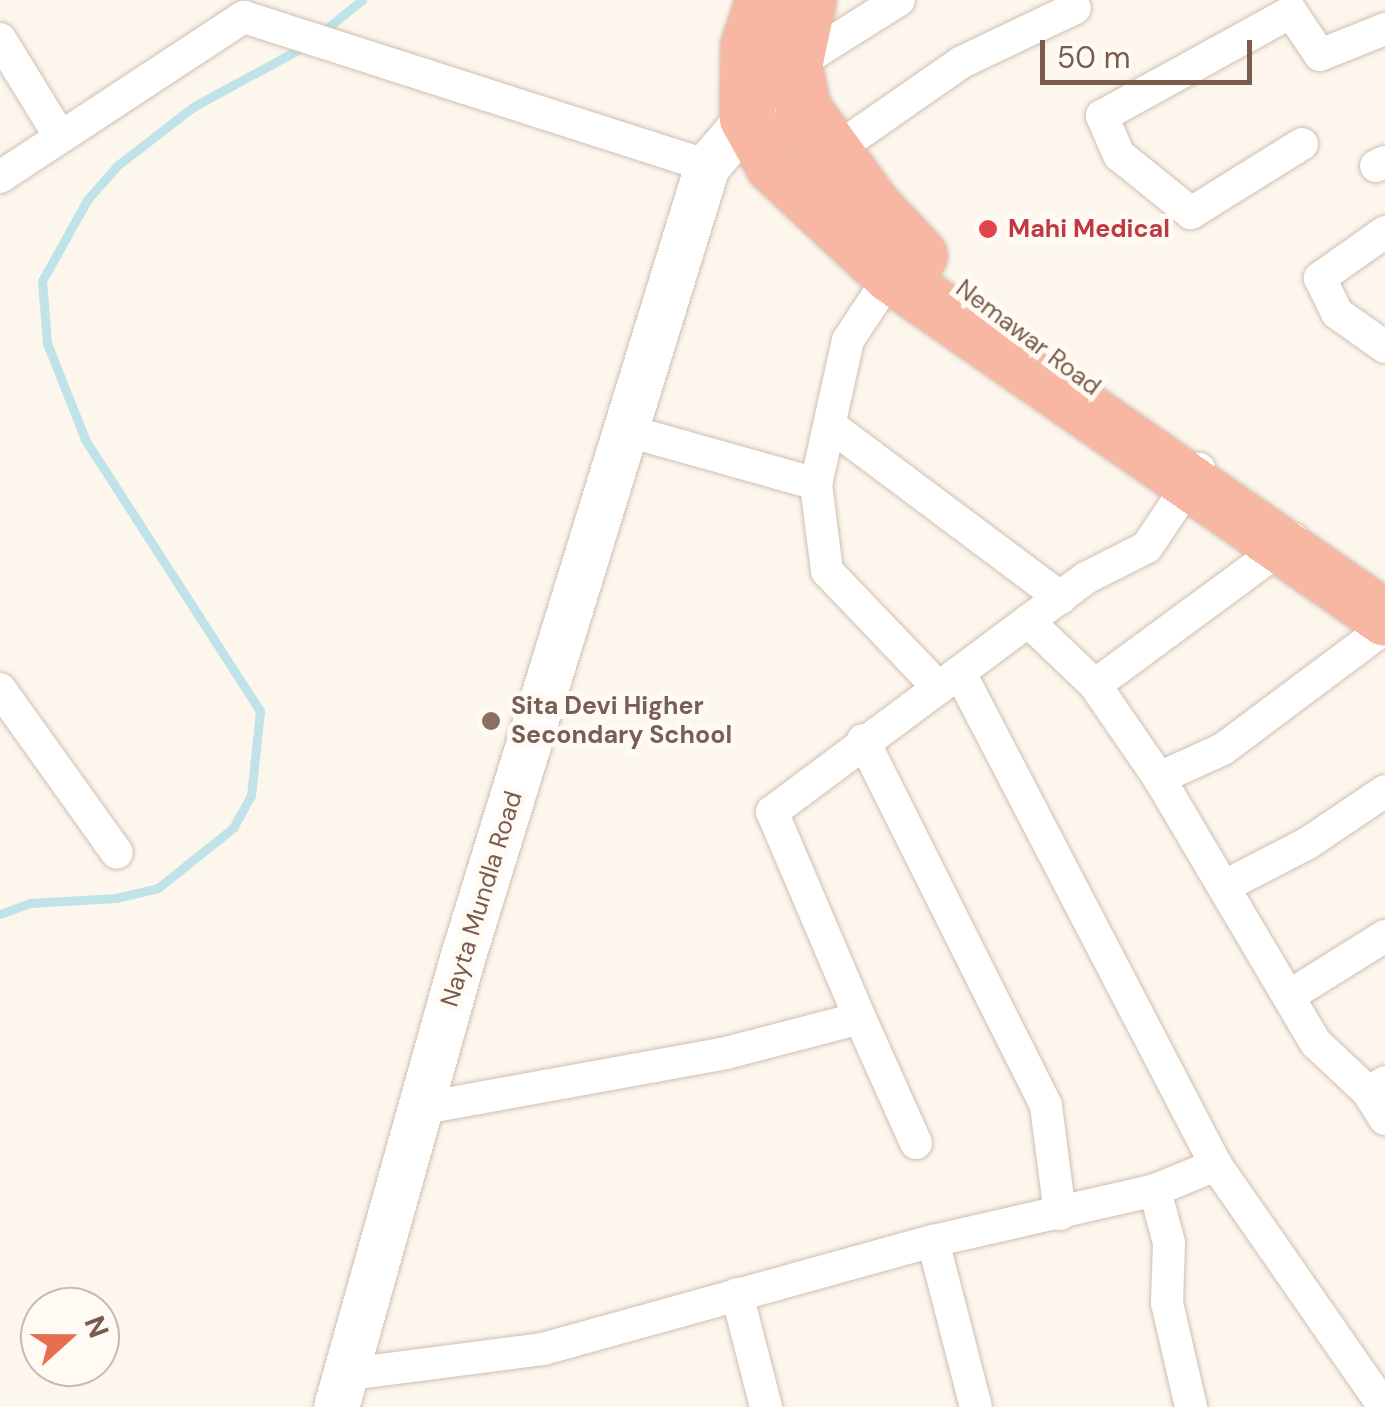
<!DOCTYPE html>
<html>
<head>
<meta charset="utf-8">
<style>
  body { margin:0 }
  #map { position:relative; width:1385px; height:1407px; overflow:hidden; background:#fdf6ec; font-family:"DM Sans",sans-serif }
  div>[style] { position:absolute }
  .stream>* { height:9px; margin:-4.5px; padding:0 4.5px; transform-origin:4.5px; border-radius:4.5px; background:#bfe3e8 }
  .roads { filter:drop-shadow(0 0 2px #d1beb0) drop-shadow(0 0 2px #d1beb0) }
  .street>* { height:32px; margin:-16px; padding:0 16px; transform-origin:16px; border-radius:16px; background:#fff }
  .secondary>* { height:45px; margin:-22.5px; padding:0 22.5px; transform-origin:22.5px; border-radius:22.5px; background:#fff }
  .highway>* { height:55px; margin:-27.5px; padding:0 27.5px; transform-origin:27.5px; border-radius:27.5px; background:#f7b7a3 }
  .dots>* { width:28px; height:28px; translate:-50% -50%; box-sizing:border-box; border:5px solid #fffaf3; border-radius:50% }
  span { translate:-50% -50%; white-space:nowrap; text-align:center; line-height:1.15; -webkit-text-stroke:10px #fffaf3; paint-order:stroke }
  .health-label { font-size:25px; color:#be3a42; font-weight:700 }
  .left { translate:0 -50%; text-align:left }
  .street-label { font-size:25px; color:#7a5c4d }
  .education-label { font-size:25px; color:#785e54; font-weight:700 }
  .north { position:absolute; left:20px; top:1287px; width:100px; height:100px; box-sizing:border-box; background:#fffaf3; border:2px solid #cabbb1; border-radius:50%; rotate:69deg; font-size:28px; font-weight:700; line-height:40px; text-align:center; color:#7a5c4d }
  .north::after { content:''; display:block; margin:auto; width:35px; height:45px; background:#e76f51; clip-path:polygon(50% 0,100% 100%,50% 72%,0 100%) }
  .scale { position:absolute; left:1040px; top:40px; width:212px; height:45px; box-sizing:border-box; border:5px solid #7a5c4d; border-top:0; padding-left:12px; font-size:30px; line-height:35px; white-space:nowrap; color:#7a5c4d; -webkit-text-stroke:8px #fffaf3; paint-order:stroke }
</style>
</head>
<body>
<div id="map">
  <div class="stream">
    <i style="left:321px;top:33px;width:53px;rotate:-38.8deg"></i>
    <i style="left:0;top:914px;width:32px;rotate:-20deg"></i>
    <i style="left:30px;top:903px;width:86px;rotate:-3.3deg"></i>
    <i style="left:116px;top:898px;width:43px;rotate:-13.4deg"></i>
    <i style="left:158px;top:888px;width:96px;rotate:-38.7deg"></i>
    <i style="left:233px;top:828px;width:37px;rotate:-61deg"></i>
    <i style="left:251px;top:796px;width:85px;rotate:-84deg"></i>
    <i style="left:260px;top:711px;width:323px;rotate:-122.8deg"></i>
    <i style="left:85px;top:439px;width:103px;rotate:-111.6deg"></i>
    <i style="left:47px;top:343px;width:62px;rotate:-94.6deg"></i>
    <i style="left:42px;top:281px;width:93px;rotate:-60.9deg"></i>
    <i style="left:87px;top:200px;width:47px;rotate:-48.5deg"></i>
    <i style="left:118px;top:165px;width:95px;rotate:-37.7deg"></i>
    <i style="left:193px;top:107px;width:128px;rotate:-28.6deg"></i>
  </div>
  <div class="roads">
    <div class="street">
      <i style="left:0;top:39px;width:113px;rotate:58.4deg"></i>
      <i style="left:794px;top:66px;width:124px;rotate:-32.2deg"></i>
      <i style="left:1302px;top:144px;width:131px;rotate:148.1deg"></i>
      <i style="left:1191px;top:213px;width:92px;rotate:-141.1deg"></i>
      <i style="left:1119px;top:155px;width:43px;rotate:-113.6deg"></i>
      <i style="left:1102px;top:116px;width:216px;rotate:-28.8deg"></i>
      <i style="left:1291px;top:12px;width:52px;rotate:56deg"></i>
      <i style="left:1320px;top:55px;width:70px;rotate:-21.8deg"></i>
      <i style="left:831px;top:153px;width:160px;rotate:-34.8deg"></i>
      <i style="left:962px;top:62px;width:125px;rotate:-25.5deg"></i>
      <i style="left:1376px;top:166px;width:10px;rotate:-24deg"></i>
      <i style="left:0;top:177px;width:292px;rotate:-33.3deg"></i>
      <i style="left:244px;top:17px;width:486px;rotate:17.8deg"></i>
      <i style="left:1385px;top:232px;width:80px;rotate:144.7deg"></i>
      <i style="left:1320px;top:278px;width:39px;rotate:64deg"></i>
      <i style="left:1337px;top:313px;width:59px;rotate:35.3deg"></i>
      <i style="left:899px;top:263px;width:92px;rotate:123.5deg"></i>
      <i style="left:848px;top:340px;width:148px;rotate:102.5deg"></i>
      <i style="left:816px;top:484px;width:88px;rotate:82.8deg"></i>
      <i style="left:827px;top:571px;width:162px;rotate:46.3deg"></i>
      <i style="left:831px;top:426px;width:287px;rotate:36.8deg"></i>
      <i style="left:628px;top:431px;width:195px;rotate:15.7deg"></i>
      <i style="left:1028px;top:621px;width:93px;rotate:43.7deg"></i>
      <i style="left:1095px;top:685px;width:113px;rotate:55.5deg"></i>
      <i style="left:1159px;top:778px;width:308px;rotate:59.4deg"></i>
      <i style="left:1316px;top:1043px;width:71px;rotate:43.3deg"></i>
      <i style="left:1368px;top:1092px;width:20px;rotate:-30deg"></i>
      <i style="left:962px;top:677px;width:550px;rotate:62.5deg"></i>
      <i style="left:1095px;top:685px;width:246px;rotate:-36.4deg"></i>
      <i style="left:0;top:689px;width:201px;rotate:54.5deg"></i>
      <i style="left:863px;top:740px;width:409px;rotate:63.4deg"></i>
      <i style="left:1046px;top:1106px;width:109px;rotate:82.6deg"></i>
      <i style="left:1159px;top:778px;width:70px;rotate:-24.4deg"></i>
      <i style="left:1223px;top:749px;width:202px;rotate:-36.8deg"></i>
      <i style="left:1225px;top:886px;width:93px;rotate:-27.4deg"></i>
      <i style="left:1308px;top:843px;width:93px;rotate:-34deg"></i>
      <i style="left:1289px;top:996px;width:113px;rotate:-32deg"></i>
      <i style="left:860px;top:1018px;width:224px;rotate:-113.1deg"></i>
      <i style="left:772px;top:812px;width:392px;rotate:-36.7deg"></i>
      <i style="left:1086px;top:578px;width:68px;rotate:-26.9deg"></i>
      <i style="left:1147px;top:547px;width:94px;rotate:-56.3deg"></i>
      <i style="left:1368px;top:1092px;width:32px;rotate:58deg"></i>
      <i style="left:419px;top:1109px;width:312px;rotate:-10.3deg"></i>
      <i style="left:726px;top:1053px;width:138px;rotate:-14.6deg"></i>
      <i style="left:860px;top:1018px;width:137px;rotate:65.9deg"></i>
      <i style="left:1155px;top:1190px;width:55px;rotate:75.2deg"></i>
      <i style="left:1169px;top:1243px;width:60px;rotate:91.9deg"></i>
      <i style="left:1167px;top:1303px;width:107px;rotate:77deg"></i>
      <i style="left:933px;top:1241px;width:171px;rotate:75.5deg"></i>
      <i style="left:737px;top:1294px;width:117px;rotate:75.6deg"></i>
      <i style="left:342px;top:1375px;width:203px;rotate:-7.4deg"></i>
      <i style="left:543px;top:1349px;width:405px;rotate:-15.5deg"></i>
      <i style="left:933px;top:1241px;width:228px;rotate:-12.9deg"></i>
      <i style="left:1155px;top:1190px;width:66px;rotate:-22.3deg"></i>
      <i style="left:1216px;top:1165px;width:295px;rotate:55.2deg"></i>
    </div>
    <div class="secondary">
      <i style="left:336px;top:1407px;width:476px;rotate:-74.3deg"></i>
      <i style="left:465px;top:949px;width:820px;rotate:-72.83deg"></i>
      <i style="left:707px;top:166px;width:92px;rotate:-49.4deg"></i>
    </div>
    <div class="highway">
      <i style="left:763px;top:0;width:48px;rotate:108.1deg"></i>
      <i style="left:748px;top:46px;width:72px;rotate:90.8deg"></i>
      <i style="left:747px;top:118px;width:54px;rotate:61deg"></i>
      <i style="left:773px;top:165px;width:161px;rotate:43deg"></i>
      <i style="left:891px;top:275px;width:601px;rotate:34.77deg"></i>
      <i style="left:808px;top:0;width:67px;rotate:102deg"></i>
      <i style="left:794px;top:66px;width:44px;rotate:78.2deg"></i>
      <i style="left:803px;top:109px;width:118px;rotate:54.3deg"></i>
      <i style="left:872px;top:205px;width:69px;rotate:46.8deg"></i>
    </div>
  </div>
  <div class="dots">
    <i style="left:988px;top:229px;background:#e0444e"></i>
    <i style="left:491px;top:721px;background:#8d6e63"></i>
  </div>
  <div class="health-label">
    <span class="left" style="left:1008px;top:229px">Mahi Medical</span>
  </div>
  <div class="street-label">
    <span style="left:1028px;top:338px;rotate:37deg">Nemawar Road</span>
    <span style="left:482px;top:899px;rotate:-73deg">Nayta Mundla Road</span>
  </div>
  <div class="education-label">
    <span class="left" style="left:511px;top:721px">Sita Devi Higher<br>Secondary School</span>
  </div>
  <div class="north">N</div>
  <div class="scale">50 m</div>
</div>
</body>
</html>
